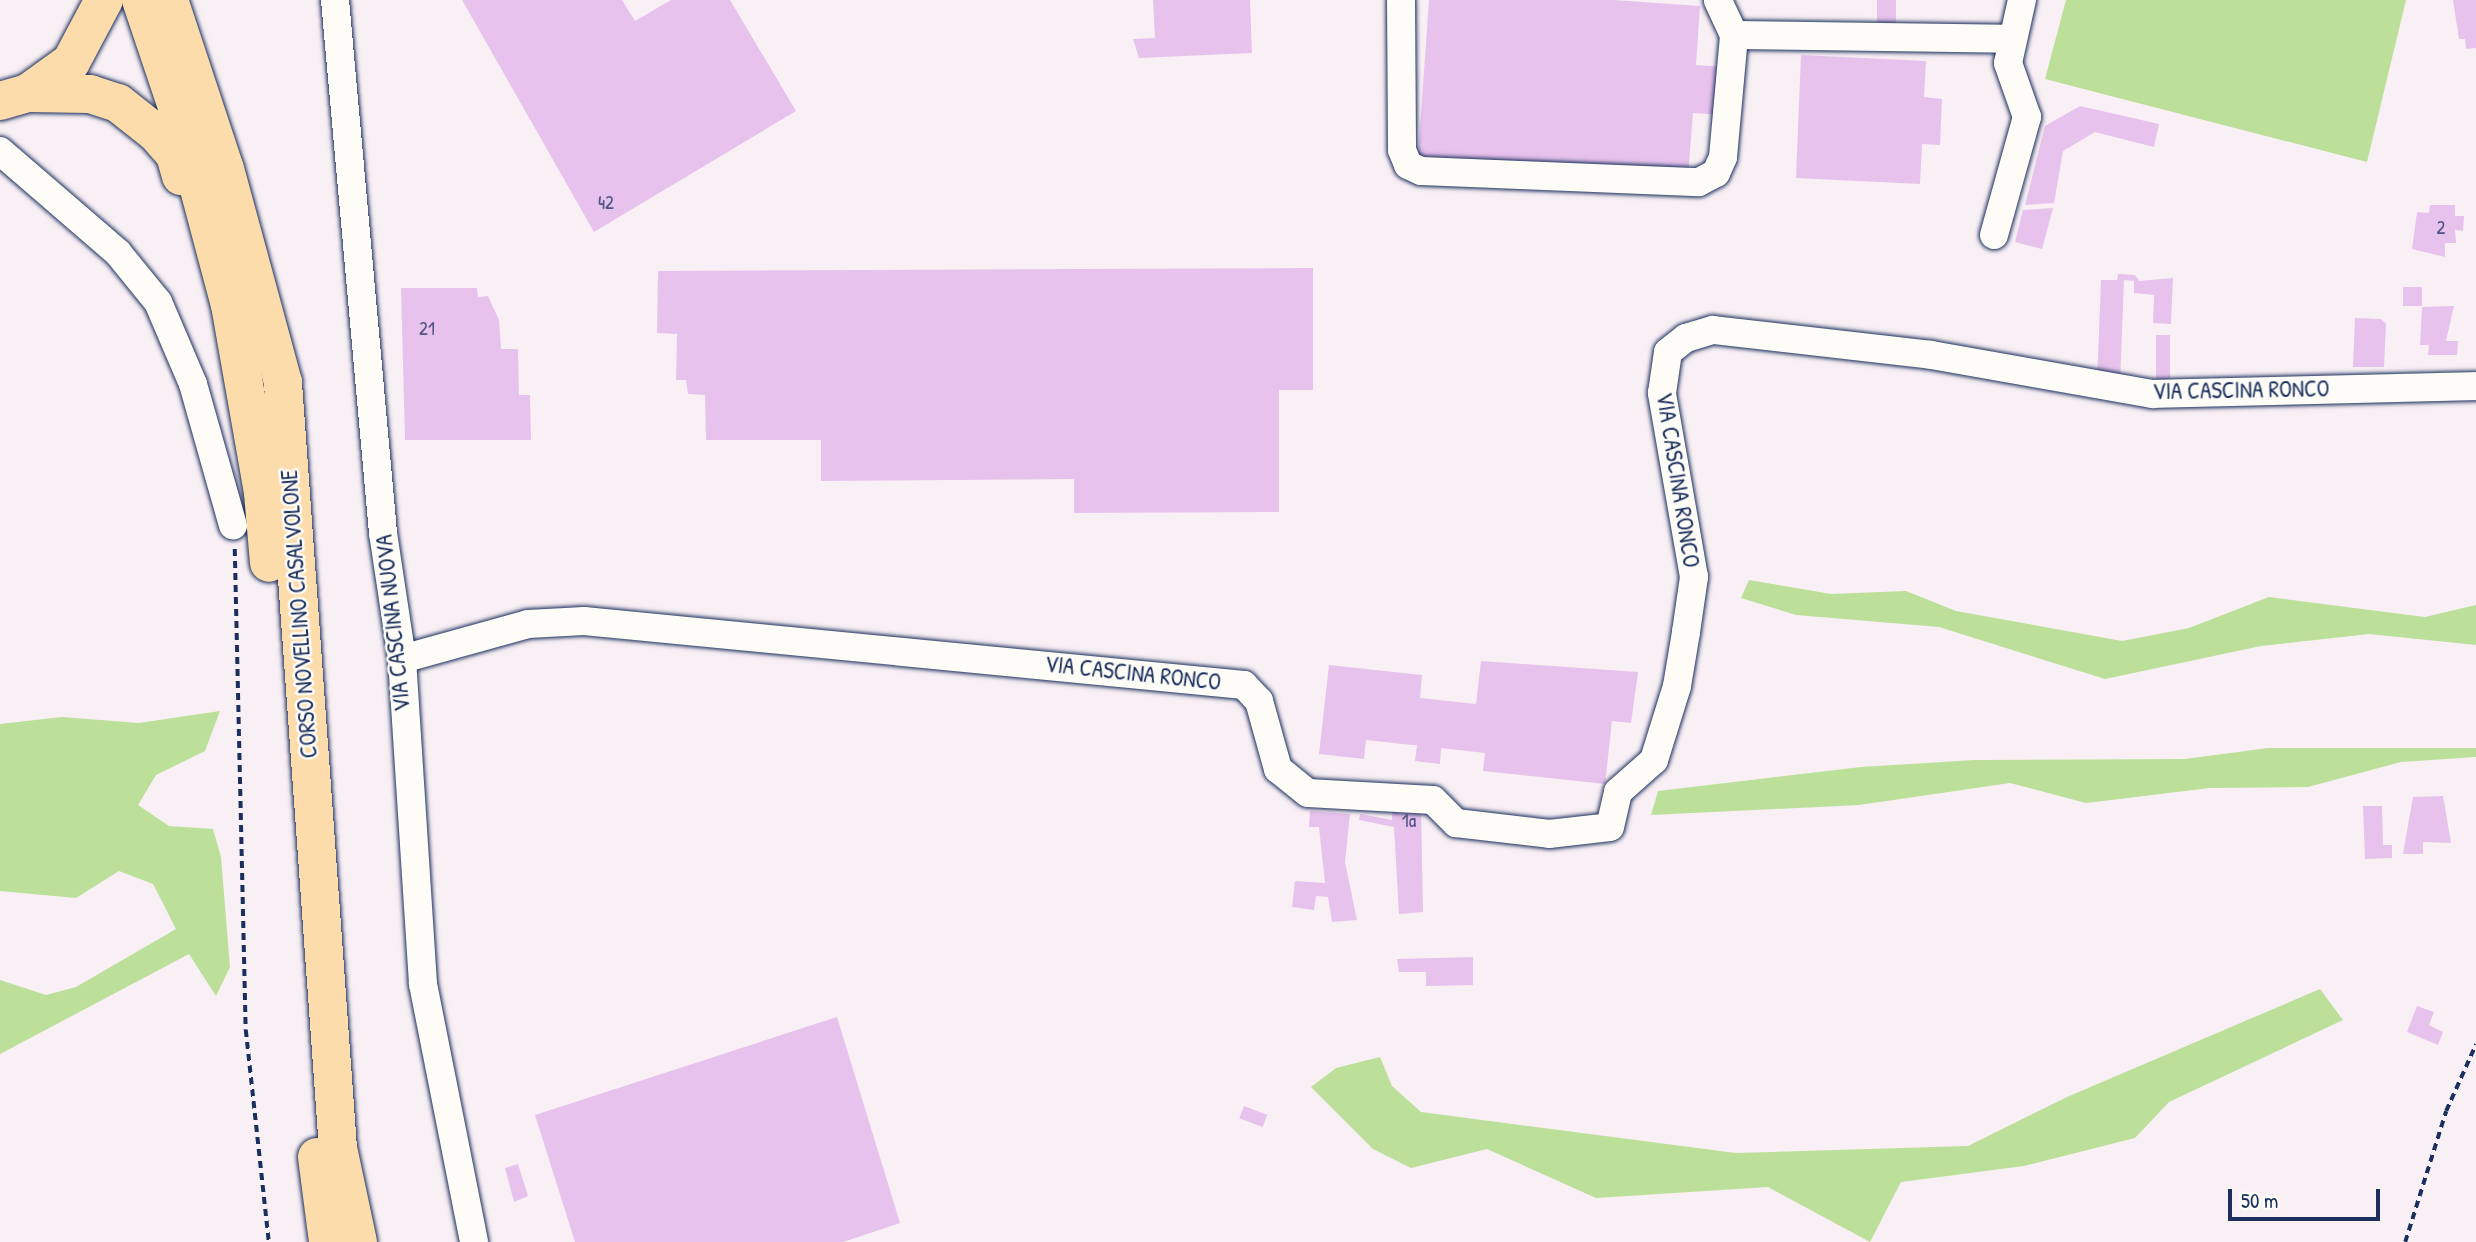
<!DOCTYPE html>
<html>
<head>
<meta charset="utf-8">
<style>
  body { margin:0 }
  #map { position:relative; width:2476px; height:1242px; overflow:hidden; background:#f9f0f5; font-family:"Patrick Hand",sans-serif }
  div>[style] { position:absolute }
  .green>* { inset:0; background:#bcdf99 }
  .building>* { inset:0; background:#e7c2ec; transform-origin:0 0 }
  .path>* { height:3.5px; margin-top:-1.75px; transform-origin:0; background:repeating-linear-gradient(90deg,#1b2f5e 0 7px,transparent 0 12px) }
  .roads { filter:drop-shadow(0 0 2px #1b2f5e) drop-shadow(0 0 2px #1b2f5e) }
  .minor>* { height:28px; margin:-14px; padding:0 14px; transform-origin:14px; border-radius:14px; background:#fdfcf7 }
  .highway>* { height:38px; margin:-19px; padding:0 19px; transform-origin:19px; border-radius:19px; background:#fddcac }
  span { translate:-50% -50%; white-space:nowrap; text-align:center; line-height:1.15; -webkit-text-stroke:5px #fdfcf7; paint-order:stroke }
  .number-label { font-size:19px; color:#4e5482 }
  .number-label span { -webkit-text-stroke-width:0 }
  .street-label { font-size:23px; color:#1b2f5e }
  .scale { position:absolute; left:2228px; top:1189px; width:152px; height:32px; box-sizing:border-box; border:4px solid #1b2f5e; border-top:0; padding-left:9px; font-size:21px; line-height:24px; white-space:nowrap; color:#1b2f5e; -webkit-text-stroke:5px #fdfcf7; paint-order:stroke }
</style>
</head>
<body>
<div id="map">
  <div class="green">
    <i style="clip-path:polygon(2066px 0,2406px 0,2367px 162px,2045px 79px)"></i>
    <i style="clip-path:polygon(1749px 580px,1831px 594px,1906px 591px,1956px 611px,2122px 641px,2189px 628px,2269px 597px,2425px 617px,2476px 605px,2476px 645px,2369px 634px,2261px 646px,2105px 679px,1939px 627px,1796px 615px,1741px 598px)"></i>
    <i style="clip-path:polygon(220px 711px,205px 751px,156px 775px,138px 805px,169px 826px,213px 829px,221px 857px,230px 967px,216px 996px,189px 954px,0 1054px,0 980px,46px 995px,76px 987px,176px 929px,153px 884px,119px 871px,76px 898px,0 891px,0 724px,62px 717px,139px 723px)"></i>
    <i style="clip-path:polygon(2268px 748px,2476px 748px,2476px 757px,2401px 762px,2308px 787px,2210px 788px,2086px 803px,2010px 783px,1859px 805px,1651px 815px,1658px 791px,1861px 767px,1975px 760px,2185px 759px)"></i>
    <i style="clip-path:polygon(2320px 989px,2343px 1020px,2169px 1102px,2135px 1138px,2024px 1166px,1901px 1182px,1870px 1242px,1768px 1187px,1596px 1198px,1487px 1149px,1411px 1168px,1373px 1149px,1311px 1087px,1336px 1068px,1380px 1057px,1392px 1086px,1421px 1112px,1736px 1153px,1968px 1146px,2067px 1097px)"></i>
  </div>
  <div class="building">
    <i style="clip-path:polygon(462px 0,622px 0,635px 21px,671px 0,730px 0,796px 111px,594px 232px)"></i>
    <i style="clip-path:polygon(1153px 0,1250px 0,1252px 53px,1139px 58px,1133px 39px,1155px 38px)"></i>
    <i style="clip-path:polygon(1429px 0,1614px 0,1700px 6px,1696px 65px,1726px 67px,1723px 115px,1693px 113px,1688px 176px,1418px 156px)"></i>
    <i style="left:1877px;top:0;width:19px;height:28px"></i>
    <i style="clip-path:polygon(2453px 0,2476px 0,2476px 48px,2466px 49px,2465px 39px,2459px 39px)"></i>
    <i style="clip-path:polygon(1801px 55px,1926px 61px,1924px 97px,1942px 99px,1940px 145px,1922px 144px,1920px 184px,1796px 178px)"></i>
    <i style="clip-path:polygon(2080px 106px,2159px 124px,2154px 147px,2095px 132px,2063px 151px,2054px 203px,2025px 205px,2045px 126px)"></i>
    <i style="clip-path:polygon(2430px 205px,2455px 205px,2455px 216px,2464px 216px,2463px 231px,2455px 230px,2456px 243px,2445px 243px,2445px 257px,2412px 249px,2417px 212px,2429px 213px)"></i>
    <i style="clip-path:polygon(2053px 208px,2042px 249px,2015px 242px,2023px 210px)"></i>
    <i style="clip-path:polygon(1313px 268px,1313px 390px,1279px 390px,1279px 512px,1074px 513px,1074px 479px,821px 481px,821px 440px,706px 440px,705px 395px,688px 394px,686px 380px,676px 380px,677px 334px,657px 333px,658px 271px)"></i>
    <i style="clip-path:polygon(2118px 274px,2135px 275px,2139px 281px,2173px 278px,2171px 324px,2153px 323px,2154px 295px,2134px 293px,2134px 281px,2124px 280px,2120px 384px,2097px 382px,2101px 280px,2117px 280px)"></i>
    <i style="left:2403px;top:287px;width:19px;height:19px"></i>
    <i style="clip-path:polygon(401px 288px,477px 288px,478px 297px,488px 296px,499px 320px,501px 349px,518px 349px,519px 395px,530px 395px,531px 440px,405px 440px)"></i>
    <i style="clip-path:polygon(2454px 306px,2446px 341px,2458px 341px,2457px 355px,2428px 355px,2429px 345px,2420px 345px,2422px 307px)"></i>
    <i style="clip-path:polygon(2355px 318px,2381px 319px,2386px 324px,2384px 367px,2353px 367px)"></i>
    <i style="left:2156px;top:335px;width:14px;height:52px"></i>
    <i style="clip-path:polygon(1481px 661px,1638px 672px,1631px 723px,1612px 721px,1605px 784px,1483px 771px,1485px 753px,1441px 748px,1440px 764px,1415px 761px,1417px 745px,1412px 745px,1366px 740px,1364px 759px,1319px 754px,1329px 665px,1422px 675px,1420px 698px,1476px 704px)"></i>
    <i style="clip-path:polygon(2443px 796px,2451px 843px,2423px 842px,2423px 854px,2403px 854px,2413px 797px)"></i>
    <i style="clip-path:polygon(1393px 803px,1421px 805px,1423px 912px,1399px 914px,1394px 827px,1359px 820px,1360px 814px,1392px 820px)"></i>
    <i style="clip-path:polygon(2363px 806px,2382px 806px,2383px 845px,2392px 845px,2392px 858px,2365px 859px)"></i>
    <i style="clip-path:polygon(1310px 811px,1350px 814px,1345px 862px,1357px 920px,1332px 922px,1328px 897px,1316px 896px,1314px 910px,1292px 907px,1295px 881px,1325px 883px,1319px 827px,1309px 827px)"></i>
    <i style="clip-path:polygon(1473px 957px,1473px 985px,1426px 986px,1426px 972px,1399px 972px,1397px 959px)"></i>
    <i style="clip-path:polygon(2417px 1006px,2434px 1012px,2429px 1025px,2443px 1032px,2438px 1045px,2407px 1032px)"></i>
    <i style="clip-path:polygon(837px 1017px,900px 1223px,843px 1242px,575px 1242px,535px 1115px)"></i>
    <i style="left:1244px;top:1106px;width:25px;height:13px;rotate:21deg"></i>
    <i style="clip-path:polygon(518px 1164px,528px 1196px,514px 1202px,505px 1168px)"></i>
  </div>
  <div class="path">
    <i style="left:235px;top:549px;width:481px;rotate:88.7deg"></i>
    <i style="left:246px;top:1030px;width:213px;rotate:83.8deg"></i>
    <i style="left:2405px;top:1242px;width:137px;rotate:-72.6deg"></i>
    <i style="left:2446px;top:1111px;width:73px;rotate:-65.9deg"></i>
  </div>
  <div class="roads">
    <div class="minor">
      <i style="left:335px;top:0;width:535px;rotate:84.85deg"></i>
      <i style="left:383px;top:533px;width:127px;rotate:81.4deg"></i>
      <i style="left:402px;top:659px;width:326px;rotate:86.3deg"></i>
      <i style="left:423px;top:984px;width:263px;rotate:78.8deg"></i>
      <i style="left:1401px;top:0;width:150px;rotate:89.6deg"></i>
      <i style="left:1402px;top:150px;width:16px;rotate:68deg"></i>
      <i style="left:1408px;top:165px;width:14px;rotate:25deg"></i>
      <i style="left:1421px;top:171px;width:278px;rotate:2.3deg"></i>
      <i style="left:1699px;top:182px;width:19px;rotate:-28deg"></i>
      <i style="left:1716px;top:173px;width:17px;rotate:-66deg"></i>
      <i style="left:1723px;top:157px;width:122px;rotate:-84.8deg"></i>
      <i style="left:1734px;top:35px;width:38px;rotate:-115deg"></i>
      <i style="left:1734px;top:35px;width:278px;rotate:0.8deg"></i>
      <i style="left:0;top:151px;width:156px;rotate:40.8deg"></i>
      <i style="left:118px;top:253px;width:63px;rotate:50.8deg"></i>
      <i style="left:158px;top:302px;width:89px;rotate:66.9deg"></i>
      <i style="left:193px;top:384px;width:147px;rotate:74.2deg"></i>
      <i style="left:1994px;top:235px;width:123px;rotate:-74.4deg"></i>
      <i style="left:2027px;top:117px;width:57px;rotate:-109.4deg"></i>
      <i style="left:2008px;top:63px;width:65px;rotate:-77.5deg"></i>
      <i style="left:402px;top:659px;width:131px;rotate:-15.5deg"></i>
      <i style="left:528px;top:624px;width:56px;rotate:-3.1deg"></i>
      <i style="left:584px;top:621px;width:663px;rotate:5.54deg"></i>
      <i style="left:1244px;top:685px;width:22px;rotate:47deg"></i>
      <i style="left:1259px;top:701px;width:71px;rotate:74.4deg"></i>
      <i style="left:1278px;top:769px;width:38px;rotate:39deg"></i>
      <i style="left:1308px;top:793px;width:125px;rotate:3.2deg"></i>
      <i style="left:1433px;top:800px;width:33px;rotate:45deg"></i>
      <i style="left:1456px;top:823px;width:94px;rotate:6.7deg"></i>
      <i style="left:1549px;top:834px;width:61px;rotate:-6.5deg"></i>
      <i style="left:1610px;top:827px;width:36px;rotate:-77deg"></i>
      <i style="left:1618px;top:792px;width:48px;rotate:-41.6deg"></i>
      <i style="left:1654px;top:760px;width:77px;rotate:-72.7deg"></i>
      <i style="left:1677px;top:686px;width:55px;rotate:-80.5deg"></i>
      <i style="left:1686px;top:632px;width:56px;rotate:-81.7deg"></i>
      <i style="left:1694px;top:577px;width:187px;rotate:-99.9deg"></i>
      <i style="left:1662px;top:393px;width:41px;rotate:-81.7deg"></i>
      <i style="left:1668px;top:352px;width:23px;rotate:-38deg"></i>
      <i style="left:1686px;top:338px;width:28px;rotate:-17deg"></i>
      <i style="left:1713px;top:330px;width:219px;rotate:6.5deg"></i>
      <i style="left:1931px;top:355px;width:225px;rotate:10deg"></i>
      <i style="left:2153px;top:394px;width:323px;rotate:-1.4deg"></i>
    </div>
    <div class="highway">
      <i style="left:141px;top:0;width:116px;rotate:71.4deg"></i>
      <i style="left:178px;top:110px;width:202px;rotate:75.1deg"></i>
      <i style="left:230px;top:305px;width:191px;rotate:80deg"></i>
      <i style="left:263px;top:493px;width:70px;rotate:85.1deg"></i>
      <i style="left:169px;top:0;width:178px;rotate:71.7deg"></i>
      <i style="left:225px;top:169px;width:222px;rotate:74.8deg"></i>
      <i style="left:283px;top:383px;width:767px;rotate:85.89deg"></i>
      <i style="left:338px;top:1148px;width:96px;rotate:78deg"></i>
      <i style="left:28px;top:93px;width:62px;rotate:0.9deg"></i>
      <i style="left:90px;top:94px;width:29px;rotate:18deg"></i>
      <i style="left:118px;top:103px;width:48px;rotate:38.3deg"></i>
      <i style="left:156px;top:133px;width:29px;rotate:49deg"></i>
      <i style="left:175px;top:155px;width:22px;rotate:74deg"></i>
      <i style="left:0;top:101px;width:29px;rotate:-16deg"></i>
      <i style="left:28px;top:93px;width:53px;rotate:-35.8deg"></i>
      <i style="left:71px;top:62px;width:70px;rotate:-62deg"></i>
      <i style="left:317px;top:1157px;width:86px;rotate:82.6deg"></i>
    </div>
  </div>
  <div class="number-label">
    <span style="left:606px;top:203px">42</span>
    <span style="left:2441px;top:228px">2</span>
    <span style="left:427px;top:329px">21</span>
    <span style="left:1409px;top:821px">1a</span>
  </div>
  <div class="street-label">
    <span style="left:2241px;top:390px;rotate:-1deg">VIA CASCINA RONCO</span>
    <span style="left:1678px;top:480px;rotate:81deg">VIA CASCINA RONCO</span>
    <span style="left:299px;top:614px;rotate:-94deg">CORSO NOVELLINO CASALVOLONE</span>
    <span style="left:393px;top:623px;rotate:-96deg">VIA CASCINA NUOVA</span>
    <span style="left:1133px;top:673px;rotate:6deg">VIA CASCINA RONCO</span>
  </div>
  <div class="scale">50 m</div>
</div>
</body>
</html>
